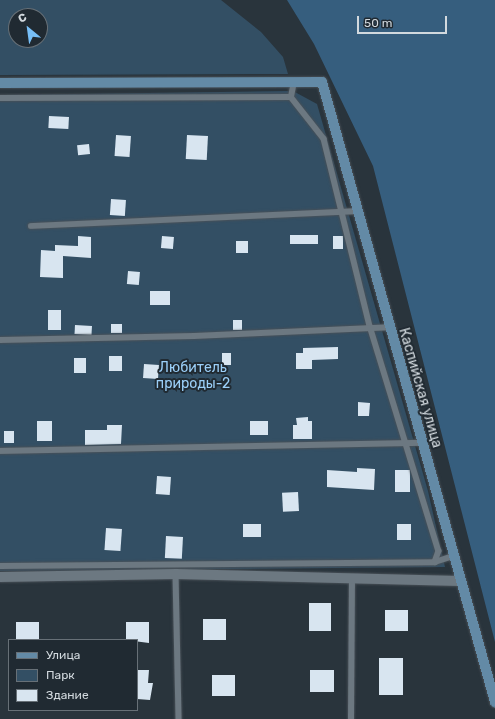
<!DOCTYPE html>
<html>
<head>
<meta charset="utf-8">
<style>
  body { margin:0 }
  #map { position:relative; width:495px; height:719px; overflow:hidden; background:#29343c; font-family:Rubik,sans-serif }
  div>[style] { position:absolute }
  .green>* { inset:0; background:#334f64 }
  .forest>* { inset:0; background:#365e7e }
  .building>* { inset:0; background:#d8e5f0; transform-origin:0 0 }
  .roads { filter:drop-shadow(0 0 1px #485057) drop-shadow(0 0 1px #485057) }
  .lane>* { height:5.5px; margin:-2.75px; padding:0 2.75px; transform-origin:2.75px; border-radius:2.75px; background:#6c7881 }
  .street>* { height:10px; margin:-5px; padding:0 5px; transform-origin:5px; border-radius:5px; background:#6c7881 }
  .secondary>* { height:10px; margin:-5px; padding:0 5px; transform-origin:5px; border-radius:5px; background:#638aa6 }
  span { translate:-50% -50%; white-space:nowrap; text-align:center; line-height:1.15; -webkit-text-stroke:4px #202a32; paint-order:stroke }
  .park-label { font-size:14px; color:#9bcff8 }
  .street-label { font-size:14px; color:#d2d9de }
  .legend { position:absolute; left:8px; top:639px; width:130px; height:72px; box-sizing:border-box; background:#202a32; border:1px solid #677077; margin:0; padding:5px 7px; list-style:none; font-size:12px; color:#d2d9de }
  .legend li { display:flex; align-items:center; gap:8px; height:20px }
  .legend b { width:20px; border:1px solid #677077 }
  .north { position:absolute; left:8px; top:8px; width:40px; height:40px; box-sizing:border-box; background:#202a32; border:1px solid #677077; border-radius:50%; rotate:331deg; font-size:11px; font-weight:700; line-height:16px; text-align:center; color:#d2d9de }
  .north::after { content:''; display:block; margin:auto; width:14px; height:18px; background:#77bff7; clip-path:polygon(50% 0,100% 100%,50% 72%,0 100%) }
  .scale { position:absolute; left:357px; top:16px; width:90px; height:18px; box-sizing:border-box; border:2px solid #d2d9de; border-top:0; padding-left:5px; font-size:12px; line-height:14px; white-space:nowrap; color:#d2d9de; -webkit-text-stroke:3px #202a32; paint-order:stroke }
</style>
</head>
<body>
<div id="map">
  <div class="green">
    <i style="clip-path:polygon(evenodd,0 0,221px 0,261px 32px,283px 57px,288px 74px,0 75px,0 0,16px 16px,40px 16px,40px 40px,16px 40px,16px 16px)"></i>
    <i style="clip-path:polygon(293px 91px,317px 104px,428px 491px,445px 567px,0 571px,0 95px)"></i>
  </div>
  <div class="forest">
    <i style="clip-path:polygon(287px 0,495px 0,495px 642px,373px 166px,314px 44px)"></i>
  </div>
  <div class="building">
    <i style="left:49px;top:116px;width:20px;height:12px;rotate:3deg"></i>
    <i style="left:116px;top:135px;width:15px;height:21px;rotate:4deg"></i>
    <i style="left:187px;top:135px;width:21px;height:24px;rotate:3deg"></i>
    <i style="left:89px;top:144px;width:10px;height:12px;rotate:84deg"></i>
    <i style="left:111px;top:199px;width:15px;height:16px;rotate:4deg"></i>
    <i style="left:290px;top:235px;width:28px;height:9px"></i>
    <i style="clip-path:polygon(78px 236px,91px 237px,91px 258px,63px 256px,63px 278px,40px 277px,41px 250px,55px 251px,55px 245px,78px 246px)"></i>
    <i style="left:162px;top:236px;width:12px;height:12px;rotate:5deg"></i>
    <i style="left:333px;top:236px;width:10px;height:13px"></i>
    <i style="left:236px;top:241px;width:12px;height:12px"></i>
    <i style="left:128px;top:271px;width:12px;height:13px;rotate:5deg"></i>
    <i style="left:150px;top:291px;width:20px;height:14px"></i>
    <i style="left:48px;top:310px;width:13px;height:20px"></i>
    <i style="left:233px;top:320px;width:9px;height:10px"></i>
    <i style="left:111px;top:324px;width:11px;height:9px"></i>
    <i style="left:75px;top:325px;width:17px;height:9px;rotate:3deg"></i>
    <i style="clip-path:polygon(338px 347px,338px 359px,312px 360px,312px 369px,296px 369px,296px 353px,303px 353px,303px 348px)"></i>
    <i style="left:222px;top:353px;width:9px;height:12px"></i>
    <i style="left:122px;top:356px;width:15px;height:13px;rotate:90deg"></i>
    <i style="left:74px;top:358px;width:12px;height:15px"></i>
    <i style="left:144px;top:364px;width:15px;height:14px;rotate:4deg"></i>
    <i style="clip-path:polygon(358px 402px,370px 403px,369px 416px,358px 416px)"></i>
    <i style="clip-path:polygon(308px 417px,308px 421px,312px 421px,312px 439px,293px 439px,293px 425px,297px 425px,296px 418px)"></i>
    <i style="left:37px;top:421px;width:15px;height:20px"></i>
    <i style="left:250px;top:421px;width:18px;height:14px"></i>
    <i style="clip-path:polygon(107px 425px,122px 425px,121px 444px,85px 445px,85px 430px,107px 430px)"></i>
    <i style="left:4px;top:431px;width:10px;height:12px"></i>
    <i style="clip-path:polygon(357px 468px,375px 469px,374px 490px,327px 487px,327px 470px,357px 472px)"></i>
    <i style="left:395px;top:470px;width:15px;height:22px"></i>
    <i style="left:157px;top:476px;width:14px;height:18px;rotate:4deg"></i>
    <i style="left:298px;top:492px;width:19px;height:16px;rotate:87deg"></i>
    <i style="left:243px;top:524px;width:18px;height:13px"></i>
    <i style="left:397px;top:524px;width:14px;height:16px"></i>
    <i style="left:106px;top:528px;width:16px;height:22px;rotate:4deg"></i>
    <i style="left:166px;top:536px;width:17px;height:22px;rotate:3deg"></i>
    <i style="left:309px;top:603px;width:22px;height:28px"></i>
    <i style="left:385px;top:610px;width:23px;height:21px"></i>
    <i style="left:203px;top:619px;width:23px;height:21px"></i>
    <i style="left:16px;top:622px;width:23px;height:18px"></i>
    <i style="clip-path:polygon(126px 622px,149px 622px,149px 643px,126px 640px)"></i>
    <i style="left:379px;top:658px;width:24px;height:37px"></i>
    <i style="clip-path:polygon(137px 670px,149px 670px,148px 683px,153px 683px,150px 700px,137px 699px)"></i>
    <i style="left:334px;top:670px;width:22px;height:24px;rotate:90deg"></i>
    <i style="left:212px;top:675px;width:23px;height:21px"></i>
  </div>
  <div class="roads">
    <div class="lane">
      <i style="left:291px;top:97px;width:16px;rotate:-79deg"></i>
      <i style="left:0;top:98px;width:291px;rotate:-0.2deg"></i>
      <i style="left:291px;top:97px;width:53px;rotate:51.8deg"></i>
      <i style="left:324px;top:139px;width:193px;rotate:76.2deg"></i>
      <i style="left:370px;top:326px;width:235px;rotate:73deg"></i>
      <i style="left:439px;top:551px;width:12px;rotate:110deg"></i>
      <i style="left:31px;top:226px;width:326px;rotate:-2.6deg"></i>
      <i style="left:0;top:340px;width:194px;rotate:-1.2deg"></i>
      <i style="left:194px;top:336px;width:195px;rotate:-2.6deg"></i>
      <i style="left:0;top:451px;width:421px;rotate:-1.1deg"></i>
      <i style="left:0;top:566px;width:435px;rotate:-0.5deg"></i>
      <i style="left:435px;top:562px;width:19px;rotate:-18deg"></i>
      <i style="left:176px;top:574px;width:145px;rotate:88.8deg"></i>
      <i style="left:351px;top:719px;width:141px;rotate:-89.6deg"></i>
    </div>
    <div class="street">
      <i style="left:0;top:577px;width:176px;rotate:-1deg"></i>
      <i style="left:176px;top:574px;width:284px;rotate:1.4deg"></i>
    </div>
    <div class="secondary">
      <i style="left:0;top:83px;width:322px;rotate:-0.2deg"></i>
      <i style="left:322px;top:82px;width:644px;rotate:74.41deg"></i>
    </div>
  </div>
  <div class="park-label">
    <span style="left:193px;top:376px">Любитель<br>природы-2</span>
  </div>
  <div class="street-label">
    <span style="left:420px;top:388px;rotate:74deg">Каспийская улица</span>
  </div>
  <ul class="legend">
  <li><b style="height:5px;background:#638aa6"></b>Улица</li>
  <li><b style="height:11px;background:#334f64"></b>Парк</li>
  <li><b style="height:11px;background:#d8e5f0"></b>Здание</li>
  </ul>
  <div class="north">С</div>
  <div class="scale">50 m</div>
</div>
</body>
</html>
